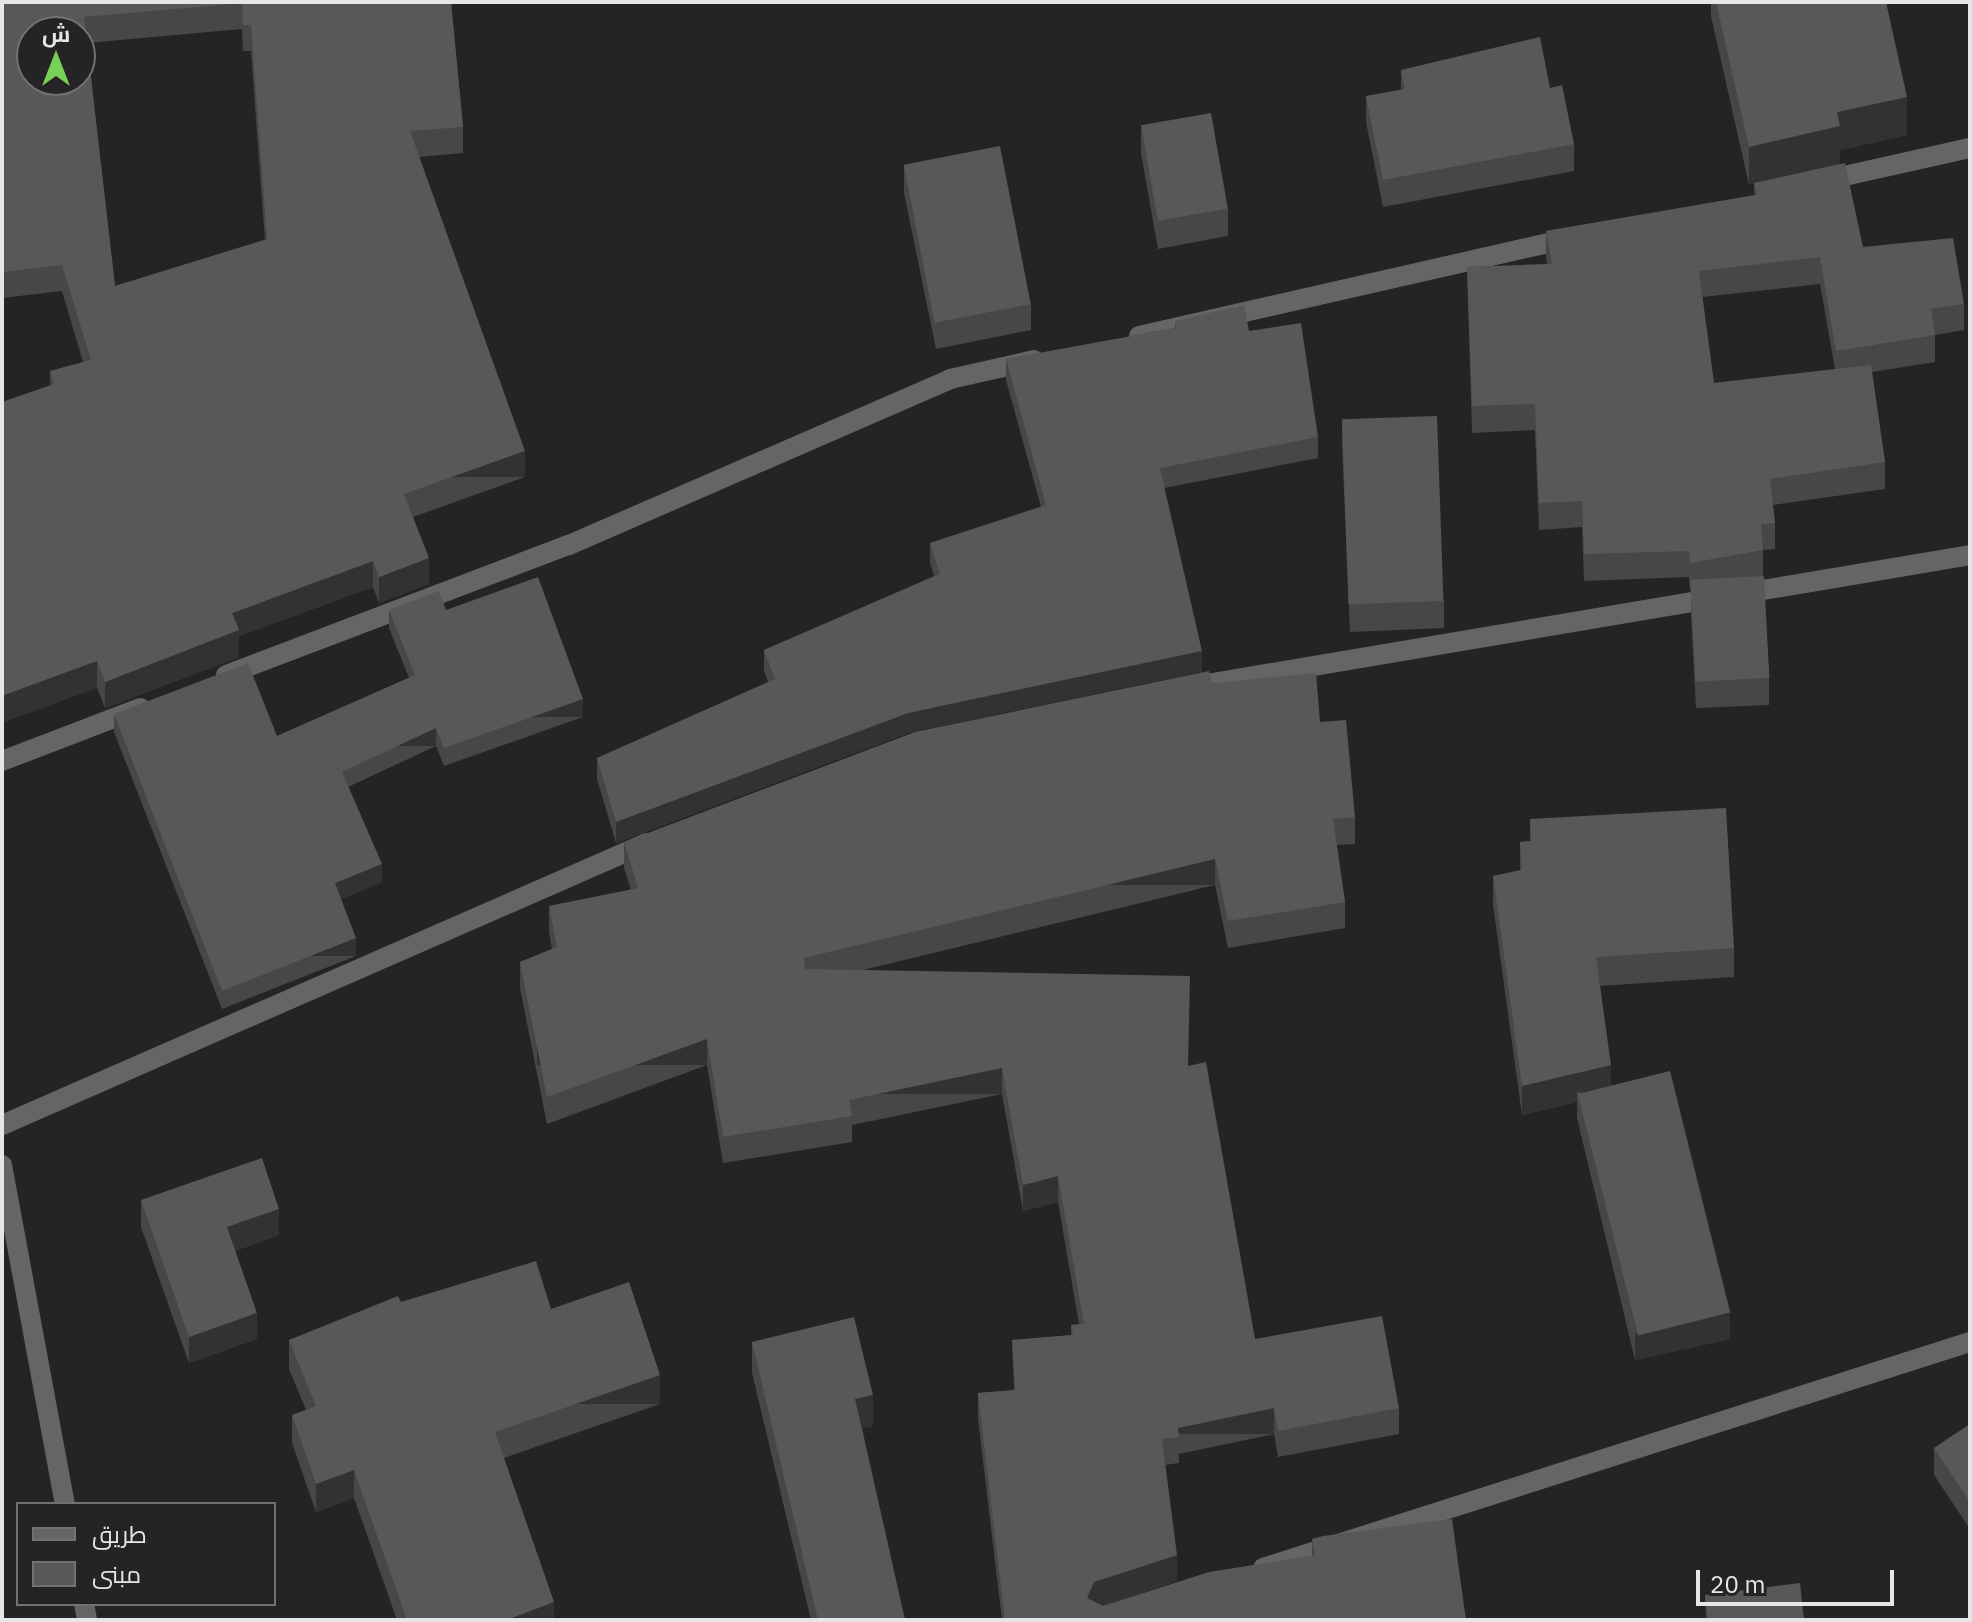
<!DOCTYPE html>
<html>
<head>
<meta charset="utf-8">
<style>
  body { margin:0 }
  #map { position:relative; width:1972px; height:1622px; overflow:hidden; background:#252326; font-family:"IBM Plex Sans",Cairo,sans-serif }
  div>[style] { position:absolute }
  .minor>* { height:20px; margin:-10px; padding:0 10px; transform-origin:10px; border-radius:10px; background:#666466 }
  .wall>* { inset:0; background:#484649 }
  .shaded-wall>* { inset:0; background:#333134; transform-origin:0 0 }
  .building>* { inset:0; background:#59575a; transform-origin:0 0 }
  span { translate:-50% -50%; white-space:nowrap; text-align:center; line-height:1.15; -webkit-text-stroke:6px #252326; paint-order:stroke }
  .frame { position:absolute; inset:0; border:4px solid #e7e5e7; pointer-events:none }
  .legend { position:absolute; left:16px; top:1502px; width:260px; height:104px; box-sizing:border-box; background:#252326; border:2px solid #737173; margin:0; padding:10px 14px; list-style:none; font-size:24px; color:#e7e5e7 }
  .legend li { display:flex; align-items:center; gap:16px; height:40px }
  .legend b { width:40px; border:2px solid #737173 }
  .north { position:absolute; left:16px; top:16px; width:80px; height:80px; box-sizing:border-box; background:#252326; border:2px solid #737173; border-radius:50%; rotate:0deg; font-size:22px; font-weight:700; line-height:32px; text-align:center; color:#e7e5e7 }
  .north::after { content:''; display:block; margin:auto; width:28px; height:36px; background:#78d158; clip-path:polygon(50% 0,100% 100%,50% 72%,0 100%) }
  .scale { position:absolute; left:1696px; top:1570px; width:198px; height:36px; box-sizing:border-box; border:4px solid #e7e5e7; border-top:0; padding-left:10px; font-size:24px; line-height:28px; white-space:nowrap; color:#e7e5e7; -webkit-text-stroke:6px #252326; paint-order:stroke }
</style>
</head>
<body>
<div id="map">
  <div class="minor">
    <i style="left:1822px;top:181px;width:152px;rotate:-12.6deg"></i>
    <i style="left:1139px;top:336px;width:444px;rotate:-12.8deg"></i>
    <i style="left:226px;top:675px;width:367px;rotate:-20.8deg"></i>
    <i style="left:569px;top:545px;width:416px;rotate:-23.5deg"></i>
    <i style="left:950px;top:379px;width:86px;rotate:-12.7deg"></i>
    <i style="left:1195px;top:686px;width:786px;rotate:-9.59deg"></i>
    <i style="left:2px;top:761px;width:148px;rotate:-21deg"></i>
    <i style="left:2px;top:1125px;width:704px;rotate:-23.62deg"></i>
    <i style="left:2px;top:1165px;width:345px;rotate:79.5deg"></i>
    <i style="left:1263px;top:1568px;width:742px;rotate:-17.73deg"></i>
    <i style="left:84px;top:1604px;width:16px;rotate:79deg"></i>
  </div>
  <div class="wall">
    <i style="clip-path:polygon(evenodd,2px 2px,451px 2px,463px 127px,463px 153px,419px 157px,525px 477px,413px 517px,429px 584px,379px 603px,373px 587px,239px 636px,239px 657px,105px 708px,97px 688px,50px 386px,50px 371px,83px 362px,62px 291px,2px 298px,2px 2px,242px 29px,243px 51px,251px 51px,265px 240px,115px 286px,87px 43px,242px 29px)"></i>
    <i style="clip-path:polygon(evenodd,1711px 2px,1886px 2px,1907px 135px,1840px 150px,1840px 164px,1863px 247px,1964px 304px,1964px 330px,1935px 335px,1935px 362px,1872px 372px,1885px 462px,1885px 489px,1773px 505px,1775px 523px,1775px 549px,1763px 550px,1763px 577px,1769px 678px,1769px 705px,1696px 708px,1691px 616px,1691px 589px,1690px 589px,1689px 577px,1584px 581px,1582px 527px,1539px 530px,1535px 430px,1472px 433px,1467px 267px,1547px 264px,1546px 257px,1546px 231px,1754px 195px,1754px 183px,1749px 185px,1711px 16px,1711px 2px,1820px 284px,1835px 369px,1714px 383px,1702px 297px,1820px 284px)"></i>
    <i style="clip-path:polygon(1401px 70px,1550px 88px,1574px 144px,1574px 171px,1383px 207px,1366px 122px,1366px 96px,1401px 90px)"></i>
    <i style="clip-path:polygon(1141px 126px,1228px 209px,1228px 236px,1158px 249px,1141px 153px)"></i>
    <i style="clip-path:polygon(904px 166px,1031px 304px,1031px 330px,936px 349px,904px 193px)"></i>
    <i style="clip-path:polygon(1175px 321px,1249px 331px,1318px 437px,1318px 458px,1164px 488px,908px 733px,616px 843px,597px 779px,597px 758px,768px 682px,764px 671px,764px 650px,934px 576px,930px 563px,930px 543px,1041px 507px,1006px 380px,1006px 359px,1175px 328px)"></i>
    <i style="clip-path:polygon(1342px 418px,1444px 601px,1444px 628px,1350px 632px,1342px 445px)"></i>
    <i style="clip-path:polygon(389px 610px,446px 610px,583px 717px,444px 766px,436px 746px,348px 787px,382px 882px,341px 899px,356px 956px,222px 1009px,114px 732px,114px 714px,277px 736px,409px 678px,389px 628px)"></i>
    <i style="clip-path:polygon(1212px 683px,1320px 722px,1355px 817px,1355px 844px,1337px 845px,1345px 902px,1345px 928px,1228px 948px,1215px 885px,863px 970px,1188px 1066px,1255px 1339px,1399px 1408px,1399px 1434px,1278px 1457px,1274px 1434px,1179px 1454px,1179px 1463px,1165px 1465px,1177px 1581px,1102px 1606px,1312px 1556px,1312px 1539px,1466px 1620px,1002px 1620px,978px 1419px,978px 1393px,1014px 1390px,1012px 1340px,1071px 1335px,1071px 1325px,1079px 1324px,1058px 1202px,1023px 1211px,1002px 1094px,852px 1125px,852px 1142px,723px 1163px,707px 1065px,547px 1124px,520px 988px,520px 962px,552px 949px,549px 932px,549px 906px,631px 890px,624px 868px,624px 842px)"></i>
    <i style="clip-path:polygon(1530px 819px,1734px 948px,1734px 977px,1600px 986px,1611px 1084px,1730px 1339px,1635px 1360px,1577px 1118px,1577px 1102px,1522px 1115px,1493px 905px,1493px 876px,1520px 870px,1520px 842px,1530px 841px)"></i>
    <i style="clip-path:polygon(141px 1200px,279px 1235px,235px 1251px,257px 1339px,189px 1363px,141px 1227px)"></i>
    <i style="clip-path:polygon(401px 1302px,551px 1309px,660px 1404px,504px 1458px,554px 1620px,397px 1620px,354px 1498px,316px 1512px,292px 1443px,292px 1415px,306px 1410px,289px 1369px,289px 1340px)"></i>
    <i style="clip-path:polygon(752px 1342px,873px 1426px,862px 1428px,905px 1620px,811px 1620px,752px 1373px)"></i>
    <i style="clip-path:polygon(1970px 1424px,1970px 1529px,1934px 1475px,1934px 1448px)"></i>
    <i style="clip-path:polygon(1705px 1595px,1804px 1620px,1706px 1620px)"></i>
  </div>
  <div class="shaded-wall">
    <i style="clip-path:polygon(1907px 97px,1907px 135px,1840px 150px,1840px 164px,1749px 185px,1749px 147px,1837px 112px)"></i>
    <i style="left:525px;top:451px;width:26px;height:128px;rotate:90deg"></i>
    <i style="clip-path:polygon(429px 558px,429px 584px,379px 603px,379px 577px)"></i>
    <i style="clip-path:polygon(373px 561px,373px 587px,239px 636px,239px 657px,105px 708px,105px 682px,232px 613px)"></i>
    <i style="clip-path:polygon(1202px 651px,1202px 672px,908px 733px,616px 843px,616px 822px,908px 713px)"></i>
    <i style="clip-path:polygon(97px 661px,97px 688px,2px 723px,2px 696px)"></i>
    <i style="left:583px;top:699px;width:18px;height:147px;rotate:90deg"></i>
    <i style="left:436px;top:728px;width:18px;height:104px;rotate:90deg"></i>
    <i style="left:1215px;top:859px;width:26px;height:423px;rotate:90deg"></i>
    <i style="clip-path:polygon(382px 864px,382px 882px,335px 901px,335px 883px)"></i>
    <i style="left:356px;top:938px;width:18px;height:144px;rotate:90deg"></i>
    <i style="left:707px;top:1039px;width:26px;height:170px;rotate:90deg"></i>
    <i style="clip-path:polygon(1611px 1065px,1611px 1094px,1577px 1092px,1577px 1102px,1522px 1115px,1522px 1086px)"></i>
    <i style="left:1002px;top:1068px;width:26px;height:156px;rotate:90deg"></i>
    <i style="clip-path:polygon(1058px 1176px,1058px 1202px,1023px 1211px,1023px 1185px)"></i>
    <i style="clip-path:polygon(279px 1209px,279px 1235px,227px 1254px,227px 1227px)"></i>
    <i style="clip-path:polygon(257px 1313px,257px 1339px,189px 1363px,189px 1337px)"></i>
    <i style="clip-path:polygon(1730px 1313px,1730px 1339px,1635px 1360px,1635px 1333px)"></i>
    <i style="left:660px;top:1375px;width:29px;height:175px;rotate:90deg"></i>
    <i style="clip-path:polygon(873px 1395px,873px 1426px,855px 1430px,855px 1399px)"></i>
    <i style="left:1274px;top:1408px;width:26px;height:98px;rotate:90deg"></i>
    <i style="clip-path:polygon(354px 1470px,354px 1498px,316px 1512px,316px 1484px)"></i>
    <i style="clip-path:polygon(1177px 1555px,1177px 1581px,1094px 1608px,1087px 1598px,1094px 1582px)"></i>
    <i style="clip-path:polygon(554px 1602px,554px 1620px,506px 1620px)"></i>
  </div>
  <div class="building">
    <i style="clip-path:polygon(evenodd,2px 2px,451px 2px,463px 127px,410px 131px,525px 451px,404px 494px,429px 558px,379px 577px,373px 561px,232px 613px,239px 630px,105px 682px,97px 661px,2px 696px,2px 402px,54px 384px,50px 371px,91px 360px,62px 265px,2px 272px,2px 2px,242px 3px,243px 25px,251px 25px,267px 239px,115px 286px,84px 17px,242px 3px,2px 2px,32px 32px,80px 32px,80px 80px,32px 80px,32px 32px)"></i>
    <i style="clip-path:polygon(1716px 2px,1886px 2px,1907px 97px,1837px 112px,1840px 126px,1749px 147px)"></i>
    <i style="clip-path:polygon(1540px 37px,1550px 88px,1562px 85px,1574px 144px,1383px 180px,1366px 96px,1405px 89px,1401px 70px)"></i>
    <i style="left:1211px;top:113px;width:97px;height:71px;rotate:80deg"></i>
    <i style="left:1000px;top:146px;width:161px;height:98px;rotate:79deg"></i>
    <i style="clip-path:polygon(1845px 163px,1863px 247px,1953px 238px,1964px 304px,1931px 309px,1935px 335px,1836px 351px,1820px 257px,1699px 271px,1714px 383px,1871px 365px,1885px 462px,1770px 479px,1775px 523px,1761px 524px,1763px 550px,1690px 563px,1689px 551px,1584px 554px,1582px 501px,1539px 503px,1535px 404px,1472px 406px,1467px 267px,1552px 264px,1546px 231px,1757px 195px,1754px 183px)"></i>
    <i style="clip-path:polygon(1244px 305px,1249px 331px,1301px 323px,1318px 437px,1160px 468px,1202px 651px,908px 713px,616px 822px,597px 758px,775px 679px,764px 650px,940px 574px,930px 543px,1046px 505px,1006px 359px,1176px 328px,1175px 321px)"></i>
    <i style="left:1437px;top:416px;width:185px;height:95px;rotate:88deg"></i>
    <i style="left:1764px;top:576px;width:102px;height:74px;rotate:87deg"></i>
    <i style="clip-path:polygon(538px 577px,583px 699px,444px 748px,436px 728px,342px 772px,382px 864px,335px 883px,356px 938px,222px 991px,114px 714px,248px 663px,277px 736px,415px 675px,389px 610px,439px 591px,446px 610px)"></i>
    <i style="clip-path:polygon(1209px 671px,1212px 683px,1316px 673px,1320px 722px,1346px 720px,1355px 817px,1333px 819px,1345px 902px,1228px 921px,1215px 859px,804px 958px,805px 969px,1190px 976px,1188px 1066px,1206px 1062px,1255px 1339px,1382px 1316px,1399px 1408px,1278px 1431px,1274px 1408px,1178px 1428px,1179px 1437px,1162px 1439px,1177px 1555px,1094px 1582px,1087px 1598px,1103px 1606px,1209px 1572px,1315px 1555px,1312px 1539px,1323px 1536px,1452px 1519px,1466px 1620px,1005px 1620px,978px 1393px,1015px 1390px,1012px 1340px,1073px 1335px,1071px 1325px,1084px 1324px,1058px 1176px,1023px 1185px,1002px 1068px,849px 1100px,852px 1116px,723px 1137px,707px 1039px,547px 1097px,520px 962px,557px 947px,549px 906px,638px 888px,624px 842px,915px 732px)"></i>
    <i style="clip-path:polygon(1726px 808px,1734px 948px,1596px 957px,1611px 1065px,1522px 1086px,1493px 876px,1522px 870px,1520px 842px,1531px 841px,1530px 819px)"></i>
    <i style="left:1670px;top:1071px;width:249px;height:95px;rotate:76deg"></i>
    <i style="clip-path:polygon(262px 1158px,279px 1209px,227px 1227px,257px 1313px,189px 1337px,141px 1200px)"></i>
    <i style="clip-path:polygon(536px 1261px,551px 1309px,629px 1282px,660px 1375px,495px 1432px,554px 1602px,506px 1620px,407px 1620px,354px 1470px,316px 1484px,292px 1415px,316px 1406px,289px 1340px,398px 1296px,401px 1302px)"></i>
    <i style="clip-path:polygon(854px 1317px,873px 1395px,855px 1399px,905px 1620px,818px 1620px,752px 1342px)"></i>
    <i style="clip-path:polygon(1970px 1424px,1970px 1502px,1934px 1448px)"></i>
    <i style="clip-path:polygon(1800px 1583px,1804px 1620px,1708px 1620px,1705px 1595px)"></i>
  </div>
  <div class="frame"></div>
  <ul class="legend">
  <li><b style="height:10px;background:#666466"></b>طريق</li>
  <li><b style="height:22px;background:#59575a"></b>مبنى</li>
  </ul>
  <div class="north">ش</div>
  <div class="scale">20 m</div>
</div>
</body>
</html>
